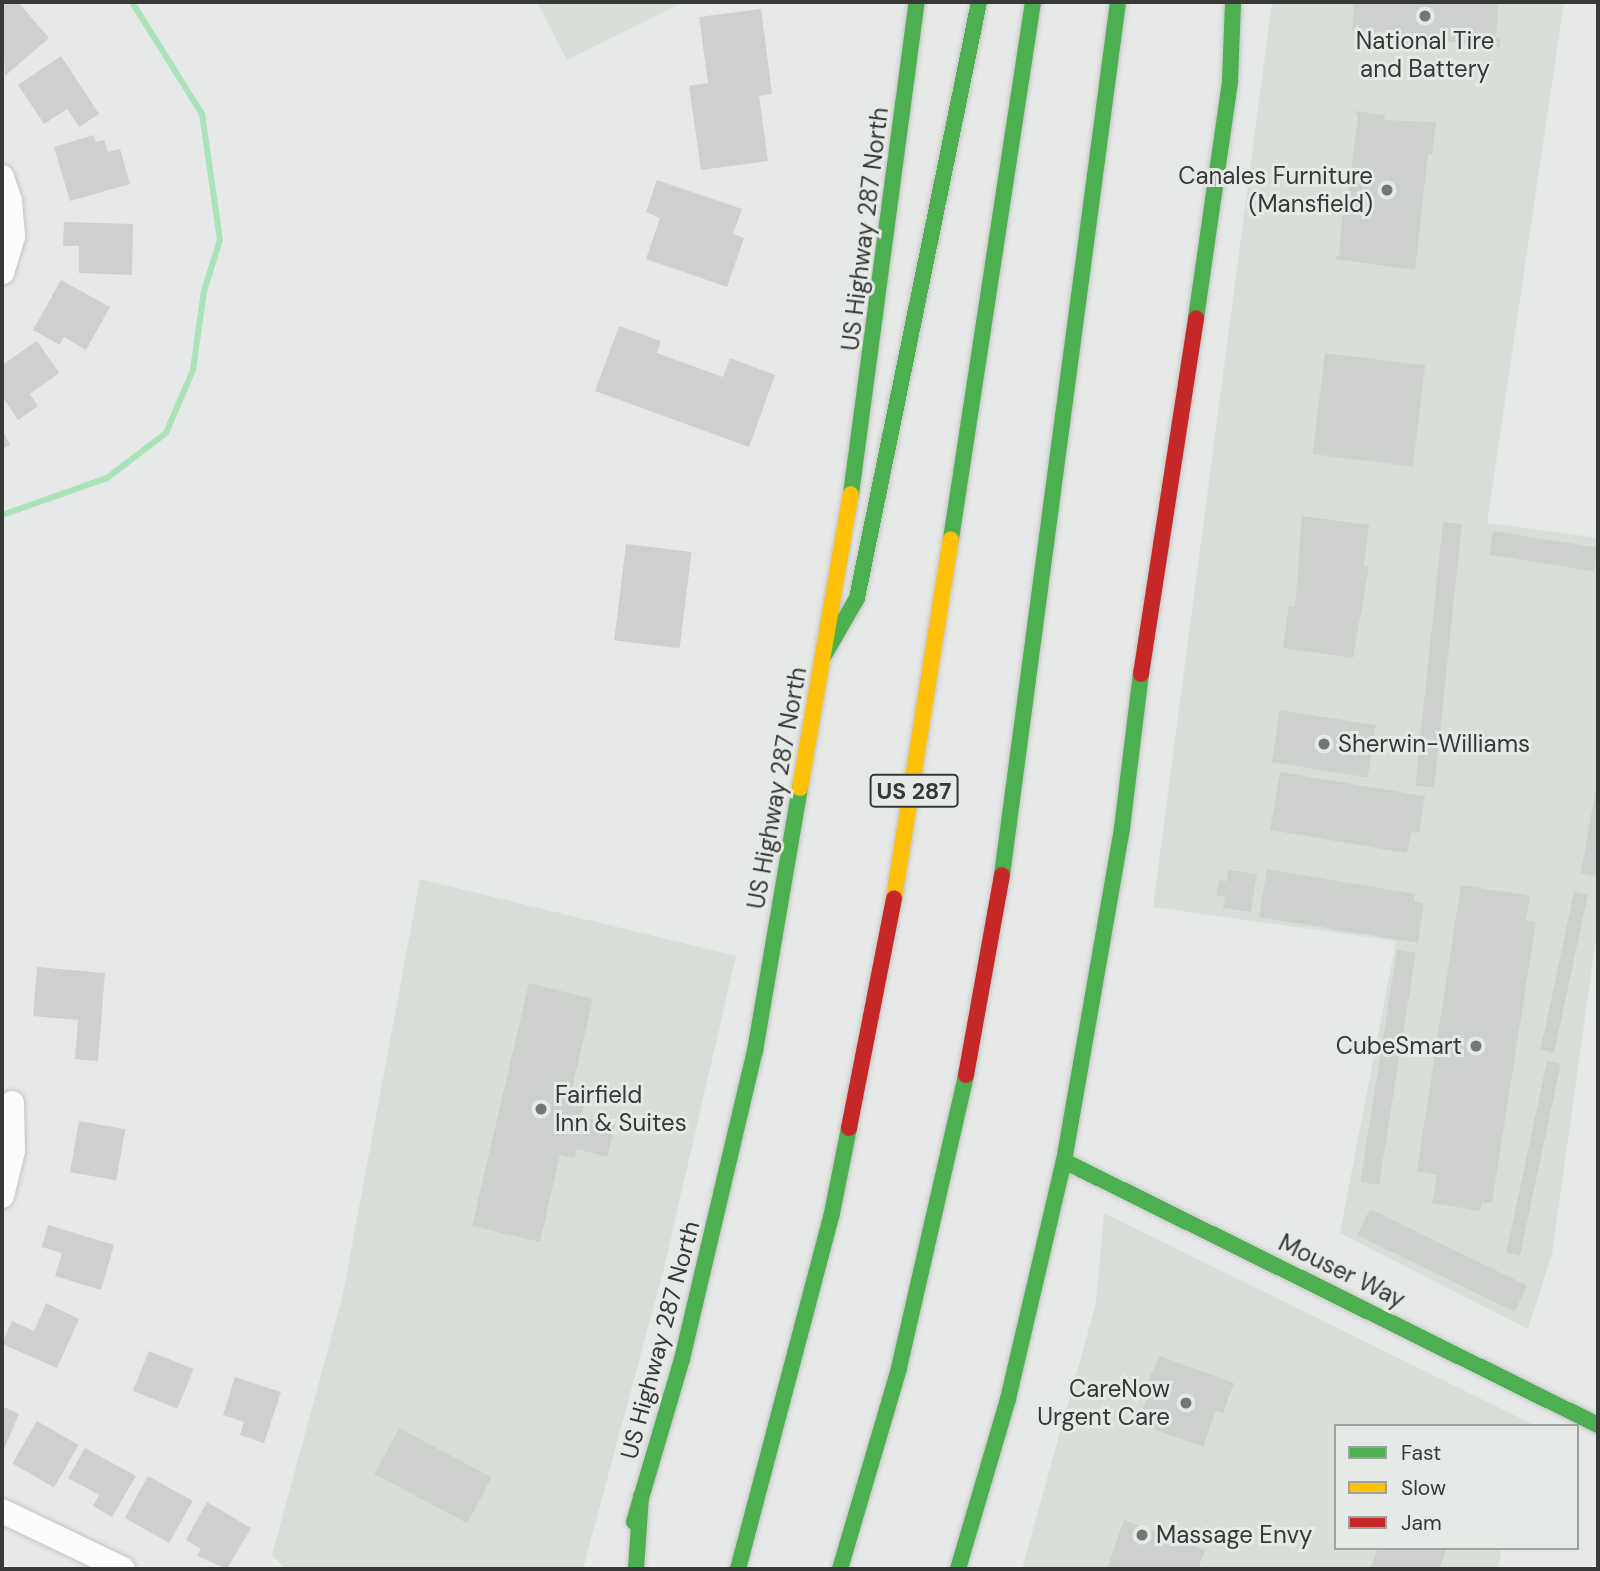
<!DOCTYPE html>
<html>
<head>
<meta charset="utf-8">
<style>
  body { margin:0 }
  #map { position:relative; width:1600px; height:1571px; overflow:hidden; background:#e6e9e7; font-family:"DM Sans",sans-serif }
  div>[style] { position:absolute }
  .built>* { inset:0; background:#d7dfd8 }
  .stream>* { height:6px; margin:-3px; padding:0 3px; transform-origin:3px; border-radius:3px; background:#abe3b8 }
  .building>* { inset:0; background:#ced0ce; transform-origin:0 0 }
  .roads { filter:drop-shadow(0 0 2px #c3c5c3) drop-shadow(0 0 2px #c3c5c3) }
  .street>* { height:24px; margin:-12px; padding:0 12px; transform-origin:12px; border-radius:12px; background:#fbfcfb }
  .fast>* { height:16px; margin:-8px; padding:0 8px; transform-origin:8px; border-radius:8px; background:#4caf50 }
  .slow>* { height:16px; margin:-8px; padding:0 8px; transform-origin:8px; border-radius:8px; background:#ffc107 }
  .jam>* { height:16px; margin:-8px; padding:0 8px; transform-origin:8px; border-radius:8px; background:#c62828 }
  .dots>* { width:19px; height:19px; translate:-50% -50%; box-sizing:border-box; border:4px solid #e5eae6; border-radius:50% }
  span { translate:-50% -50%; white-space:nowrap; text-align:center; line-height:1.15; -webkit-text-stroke:6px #e5eae6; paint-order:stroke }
  .shield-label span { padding:2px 5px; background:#e5eae6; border:2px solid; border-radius:5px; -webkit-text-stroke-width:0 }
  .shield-label { font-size:23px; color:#373937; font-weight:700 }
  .poi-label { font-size:24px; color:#373937 }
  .right { translate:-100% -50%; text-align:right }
  .left { translate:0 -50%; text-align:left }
  .street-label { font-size:24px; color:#373937 }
  .frame { position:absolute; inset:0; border:4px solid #373937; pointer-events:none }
  .legend { position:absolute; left:1334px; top:1424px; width:245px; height:126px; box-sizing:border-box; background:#e5eae6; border:2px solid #9fa3a0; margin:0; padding:9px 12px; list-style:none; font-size:21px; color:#373937 }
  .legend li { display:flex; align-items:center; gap:14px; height:35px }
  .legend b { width:35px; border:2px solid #9fa3a0 }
</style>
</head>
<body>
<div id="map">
  <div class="built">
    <i style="clip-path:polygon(537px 2px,684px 2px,567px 60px)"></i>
    <i style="clip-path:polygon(1272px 2px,1564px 2px,1487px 523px,1598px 538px,1598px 924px,1552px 1254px,1528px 1329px,1340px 1233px,1396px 941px,1153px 907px)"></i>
    <i style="clip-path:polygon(420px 879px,736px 956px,664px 1268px,583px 1569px,286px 1569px,272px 1555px,343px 1294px)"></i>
    <i style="clip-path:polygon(1104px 1213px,1536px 1426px,1336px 1426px,1336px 1548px,1502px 1548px,1498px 1569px,1022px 1569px,1096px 1303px)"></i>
  </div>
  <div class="stream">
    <i style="left:2px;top:515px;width:111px;rotate:-19.4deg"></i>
    <i style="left:107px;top:478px;width:74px;rotate:-37.3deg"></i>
    <i style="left:166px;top:433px;width:69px;rotate:-66.8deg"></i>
    <i style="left:193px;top:370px;width:80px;rotate:-82.1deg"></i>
    <i style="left:204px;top:291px;width:53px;rotate:-72.6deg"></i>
    <i style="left:220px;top:240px;width:127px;rotate:-98.1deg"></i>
    <i style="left:202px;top:114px;width:132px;rotate:-122deg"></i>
  </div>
  <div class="building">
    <i style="clip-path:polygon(18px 2px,49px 38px,5px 76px,2px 4px)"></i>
    <i style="clip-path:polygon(1354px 2px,1498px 2px,1496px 38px,1500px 38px,1500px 47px,1424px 39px,1424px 45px,1393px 44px,1393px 37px,1382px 32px,1352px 31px)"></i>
    <i style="clip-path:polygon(761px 9px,772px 94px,759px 96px,768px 161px,701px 170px,689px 86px,708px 83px,699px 17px)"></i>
    <i style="clip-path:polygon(61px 56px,99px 114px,79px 127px,67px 109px,44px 124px,18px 85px)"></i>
    <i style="clip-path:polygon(1355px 111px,1385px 115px,1384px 120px,1436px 122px,1432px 155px,1428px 155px,1415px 270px,1335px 259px,1339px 254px,1344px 200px,1347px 200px,1358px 117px)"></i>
    <i style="clip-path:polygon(94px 135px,96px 142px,104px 140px,108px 152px,120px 149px,130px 184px,70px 201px,54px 147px)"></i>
    <i style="clip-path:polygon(657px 180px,742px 209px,733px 234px,744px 238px,727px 287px,646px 259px,660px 218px,646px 212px)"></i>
    <i style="clip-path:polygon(64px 222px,133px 224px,132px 275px,79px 273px,79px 246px,63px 246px)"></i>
    <i style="clip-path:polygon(61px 280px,110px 307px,86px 350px,64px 337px,60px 345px,33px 330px)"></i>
    <i style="clip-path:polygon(619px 326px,661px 341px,657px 353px,723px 377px,730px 358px,775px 375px,749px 447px,595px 391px)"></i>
    <i style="clip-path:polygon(37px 341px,59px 373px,30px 394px,38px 406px,18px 420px,2px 396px,2px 365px)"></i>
    <i style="left:1325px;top:353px;width:101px;height:102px;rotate:7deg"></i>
    <i style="clip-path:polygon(2px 429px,10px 445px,2px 449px)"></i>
    <i style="clip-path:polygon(1302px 516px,1369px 525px,1364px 566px,1369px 566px,1353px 658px,1283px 648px,1289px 606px,1295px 607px)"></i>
    <i style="left:1443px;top:522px;width:19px;height:265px;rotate:6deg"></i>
    <i style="left:1493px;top:531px;width:106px;height:24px;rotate:9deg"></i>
    <i style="left:626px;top:544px;width:66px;height:97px;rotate:7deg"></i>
    <i style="left:1280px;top:710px;width:97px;height:53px;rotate:9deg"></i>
    <i style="clip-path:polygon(1280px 772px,1425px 796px,1419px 833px,1411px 832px,1407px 853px,1270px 830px)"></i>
    <i style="clip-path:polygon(1598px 776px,1598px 862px,1596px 876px,1581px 873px)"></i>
    <i style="clip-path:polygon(1267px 869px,1415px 894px,1414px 901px,1424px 903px,1418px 943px,1259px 917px)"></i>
    <i style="clip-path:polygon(1228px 870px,1257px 874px,1251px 912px,1223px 908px,1225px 897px,1216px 895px,1219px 880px,1227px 881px)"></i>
    <i style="clip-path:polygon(1461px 885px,1530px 896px,1526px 920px,1536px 922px,1492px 1203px,1482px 1202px,1480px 1211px,1432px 1203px,1437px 1175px,1417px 1171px)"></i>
    <i style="left:1574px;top:892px;width:14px;height:161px;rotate:12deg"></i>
    <i style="left:1397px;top:950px;width:19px;height:235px;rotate:9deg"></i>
    <i style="clip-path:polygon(37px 967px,105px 973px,98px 1061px,75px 1059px,78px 1020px,33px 1016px)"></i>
    <i style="clip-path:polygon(529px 983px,593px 999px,570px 1097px,585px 1101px,581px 1117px,615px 1125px,607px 1157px,577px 1149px,575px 1158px,560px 1155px,540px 1242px,472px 1226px)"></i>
    <i style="left:1547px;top:1061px;width:14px;height:196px;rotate:12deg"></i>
    <i style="left:79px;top:1121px;width:47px;height:52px;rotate:10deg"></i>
    <i style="left:1370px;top:1209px;width:175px;height:29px;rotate:26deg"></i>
    <i style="clip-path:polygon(48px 1225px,114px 1245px,101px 1290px,55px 1276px,62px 1253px,42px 1247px)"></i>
    <i style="clip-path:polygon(46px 1303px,79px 1319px,57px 1368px,2px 1344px,12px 1321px,34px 1331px)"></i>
    <i style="left:149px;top:1351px;width:48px;height:43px;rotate:22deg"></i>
    <i style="clip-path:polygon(1160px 1356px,1234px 1383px,1223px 1413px,1216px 1410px,1203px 1447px,1138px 1423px,1148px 1395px,1142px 1393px)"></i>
    <i style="clip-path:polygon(235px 1377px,281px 1392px,264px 1443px,240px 1435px,244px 1422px,223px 1415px)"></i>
    <i style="clip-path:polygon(2px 1406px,19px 1414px,2px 1454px)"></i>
    <i style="left:37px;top:1421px;width:48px;height:49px;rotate:30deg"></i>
    <i style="left:399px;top:1428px;width:105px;height:52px;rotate:28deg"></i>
    <i style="clip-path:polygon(85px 1448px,136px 1476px,112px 1517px,93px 1506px,99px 1495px,68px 1478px)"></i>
    <i style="left:148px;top:1476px;width:51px;height:48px;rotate:29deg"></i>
    <i style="clip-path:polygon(207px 1502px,251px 1528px,227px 1569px,197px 1556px,201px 1549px,186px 1540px)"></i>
    <i style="clip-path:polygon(1124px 1520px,1205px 1550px,1198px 1569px,1107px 1569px)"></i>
    <i style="clip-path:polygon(1378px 1548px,1447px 1548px,1439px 1569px,1370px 1569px)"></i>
  </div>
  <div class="roads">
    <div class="street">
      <i style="left:2px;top:177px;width:25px;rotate:72deg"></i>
      <i style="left:10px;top:201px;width:36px;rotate:85deg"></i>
      <i style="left:13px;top:237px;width:37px;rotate:107deg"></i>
      <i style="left:2px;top:1196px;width:46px;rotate:-76.3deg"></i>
      <i style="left:13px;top:1151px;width:48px;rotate:-91.2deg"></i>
      <i style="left:2px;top:1511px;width:134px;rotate:25.6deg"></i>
    </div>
    <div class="fast">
      <i style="left:1196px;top:318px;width:239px;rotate:-81.8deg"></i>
      <i style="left:1230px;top:81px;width:79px;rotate:-87.8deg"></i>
      <i style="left:851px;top:494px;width:496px;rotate:-82.4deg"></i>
      <i style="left:951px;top:539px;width:543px;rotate:-81.32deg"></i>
      <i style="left:823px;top:657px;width:68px;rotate:-60deg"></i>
      <i style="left:857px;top:598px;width:608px;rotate:-78.43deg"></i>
      <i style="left:1002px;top:875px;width:881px;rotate:-82.43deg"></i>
      <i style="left:1064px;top:1161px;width:596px;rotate:26.31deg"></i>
      <i style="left:634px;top:1522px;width:170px;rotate:-73.6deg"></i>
      <i style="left:682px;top:1359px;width:317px;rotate:-76.7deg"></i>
      <i style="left:755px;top:1051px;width:267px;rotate:-80.3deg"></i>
      <i style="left:636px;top:1569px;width:73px;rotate:-86.1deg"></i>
      <i style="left:738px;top:1569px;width:368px;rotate:-75.2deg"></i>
      <i style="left:832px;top:1213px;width:87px;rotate:-78.7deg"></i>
      <i style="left:840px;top:1569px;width:209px;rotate:-73.6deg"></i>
      <i style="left:899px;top:1368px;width:301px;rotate:-77.1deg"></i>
      <i style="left:958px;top:1569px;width:177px;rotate:-73.6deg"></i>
      <i style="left:1008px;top:1399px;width:244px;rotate:-76.8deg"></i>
      <i style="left:1064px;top:1161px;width:338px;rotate:-80.1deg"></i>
      <i style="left:1122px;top:828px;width:155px;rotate:-83deg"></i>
    </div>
    <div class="slow">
      <i style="left:800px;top:788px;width:298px;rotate:-80.2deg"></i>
      <i style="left:894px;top:898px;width:363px;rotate:-81deg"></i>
    </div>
    <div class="jam">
      <i style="left:1141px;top:674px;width:360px;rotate:-81.2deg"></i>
      <i style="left:966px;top:1075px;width:203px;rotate:-79.8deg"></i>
      <i style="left:849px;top:1128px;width:234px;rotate:-78.9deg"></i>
    </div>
  </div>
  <div class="dots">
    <i style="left:1425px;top:16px;background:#747775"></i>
    <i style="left:1387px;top:190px;background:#747775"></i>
    <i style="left:1324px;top:744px;background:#747775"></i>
    <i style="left:1476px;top:1046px;background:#747775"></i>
    <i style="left:541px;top:1109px;background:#747775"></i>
    <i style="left:1186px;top:1403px;background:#747775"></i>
    <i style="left:1142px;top:1535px;background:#747775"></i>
  </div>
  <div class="shield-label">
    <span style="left:914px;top:791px">US 287</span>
  </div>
  <div class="poi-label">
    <span style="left:1425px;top:55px">National Tire<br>and Battery</span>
    <span class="right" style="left:1373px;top:190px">Canales Furniture<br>(Mansfield)</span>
    <span class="left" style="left:1338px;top:744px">Sherwin-Williams</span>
    <span class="right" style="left:1462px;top:1046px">CubeSmart</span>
    <span class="left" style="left:555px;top:1109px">Fairfield<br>Inn &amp; Suites</span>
    <span class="right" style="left:1170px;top:1403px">CareNow<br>Urgent Care</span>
    <span class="left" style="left:1156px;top:1535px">Massage Envy</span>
  </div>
  <div class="street-label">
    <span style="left:865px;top:229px;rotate:-83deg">US Highway 287 North</span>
    <span style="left:777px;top:788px;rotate:-80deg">US Highway 287 North</span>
    <span style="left:1342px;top:1271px;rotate:26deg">Mouser Way</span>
    <span style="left:660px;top:1340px;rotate:-75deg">US Highway 287 North</span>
  </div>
  <div class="frame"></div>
  <ul class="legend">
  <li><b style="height:9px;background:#4caf50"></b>Fast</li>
  <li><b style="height:9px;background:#ffc107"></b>Slow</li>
  <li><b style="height:9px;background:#c62828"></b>Jam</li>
  </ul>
</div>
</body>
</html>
